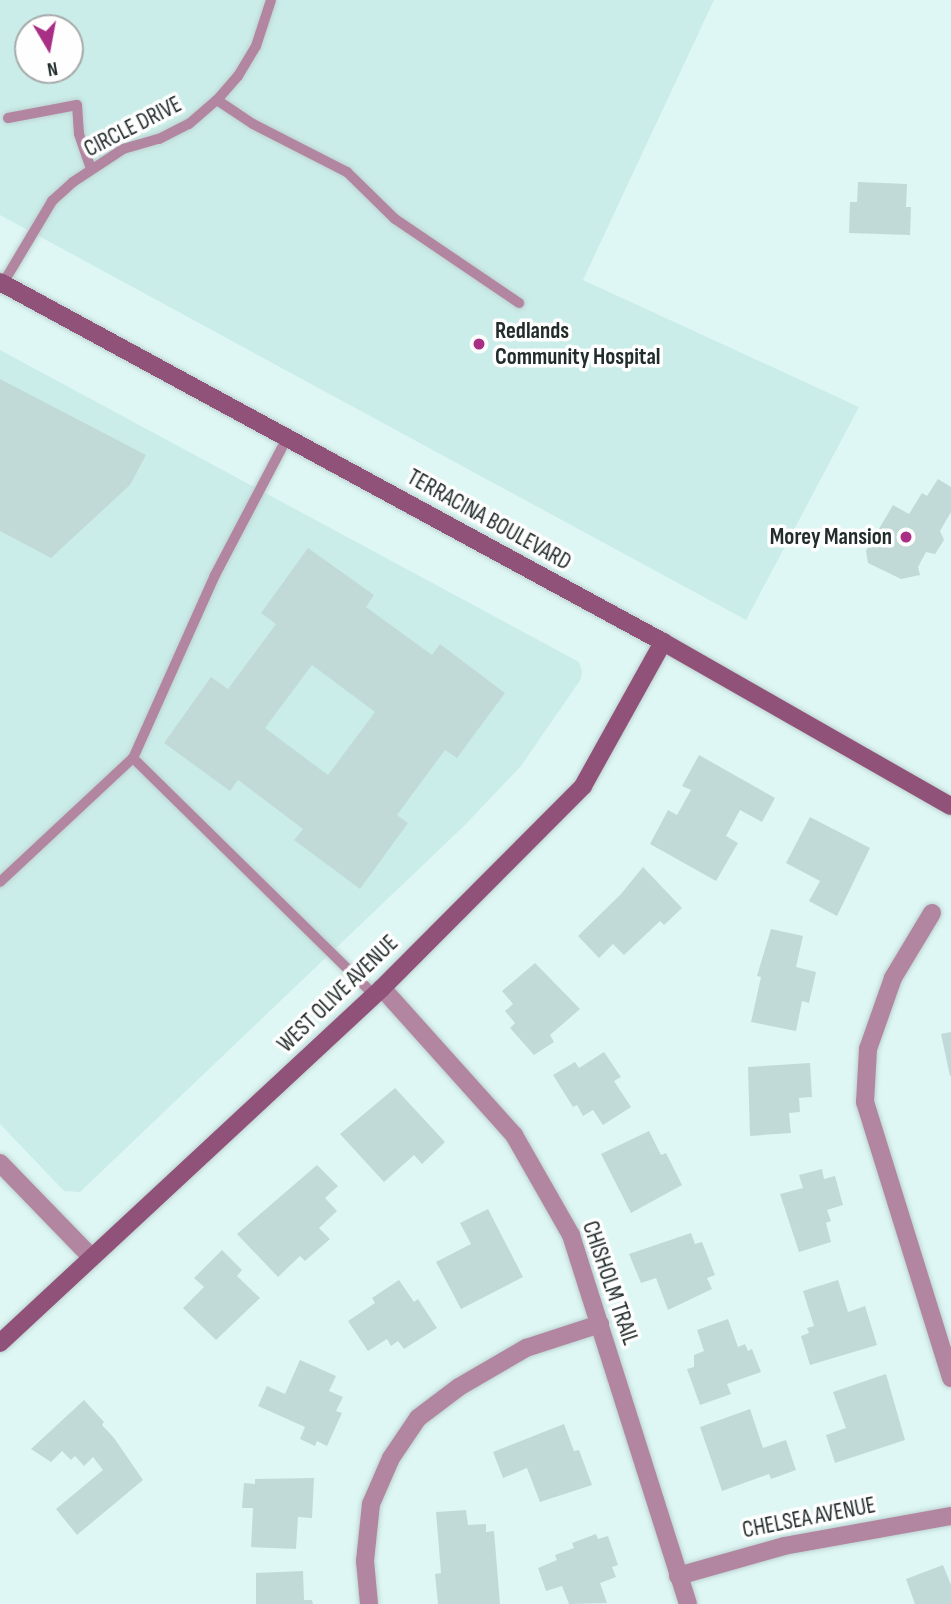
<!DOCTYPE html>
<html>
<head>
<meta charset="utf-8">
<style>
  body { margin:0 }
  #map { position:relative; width:951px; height:1604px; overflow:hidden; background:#def7f4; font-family:"Sofia Sans Condensed",sans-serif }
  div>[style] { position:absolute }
  .built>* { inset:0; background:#cbede9 }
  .building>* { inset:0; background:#c1dad7 }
  .roads { filter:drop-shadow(0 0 2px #bcd2d0) drop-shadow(0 0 2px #bcd2d0) }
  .lane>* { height:10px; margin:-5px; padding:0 5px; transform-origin:5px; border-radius:5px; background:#b286a1 }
  .street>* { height:18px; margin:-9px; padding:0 9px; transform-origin:9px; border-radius:9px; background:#b286a1 }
  .secondary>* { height:18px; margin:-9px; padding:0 9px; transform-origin:9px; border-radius:9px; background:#91527a }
  .dots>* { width:19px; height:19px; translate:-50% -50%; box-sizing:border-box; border:4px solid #fefefe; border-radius:50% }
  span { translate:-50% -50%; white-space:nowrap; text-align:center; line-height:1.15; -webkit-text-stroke:7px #fefefe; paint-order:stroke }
  .street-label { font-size:23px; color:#222c2b }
  .poi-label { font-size:23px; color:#222c2b; font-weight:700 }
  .left { translate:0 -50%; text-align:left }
  .right { translate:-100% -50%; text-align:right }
  .north { position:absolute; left:14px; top:14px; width:70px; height:70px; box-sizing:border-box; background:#fefefe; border:2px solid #a6aaaa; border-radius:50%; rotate:170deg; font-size:19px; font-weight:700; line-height:28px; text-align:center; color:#222c2b }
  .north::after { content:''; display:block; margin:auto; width:24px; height:32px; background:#a82f84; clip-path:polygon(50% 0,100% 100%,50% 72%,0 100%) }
</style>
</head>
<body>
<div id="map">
  <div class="built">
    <i style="clip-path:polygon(evenodd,0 0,714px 0,583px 280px,859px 407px,746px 620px,0 215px,0 0,28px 28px,70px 28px,70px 70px,28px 70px,28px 28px)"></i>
    <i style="clip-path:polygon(0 350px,579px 662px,582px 671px,581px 679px,521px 766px,465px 825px,80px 1192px,64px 1191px,0 1124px)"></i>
  </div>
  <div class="building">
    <i style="clip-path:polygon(858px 182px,907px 184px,906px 207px,911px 207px,910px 235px,849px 233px,850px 202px,857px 202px)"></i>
    <i style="clip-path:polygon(0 379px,146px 455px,130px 485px,51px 558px,0 531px)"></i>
    <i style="clip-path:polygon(938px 479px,951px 487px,951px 512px,940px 531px,944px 540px,935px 554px,926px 552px,918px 567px,920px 575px,901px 579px,868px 563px,866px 551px,893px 505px,909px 514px,922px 493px,927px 496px)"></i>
    <i style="clip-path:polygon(evenodd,308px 548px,374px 595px,366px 607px,432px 655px,440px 644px,505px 693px,457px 758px,445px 750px,397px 815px,408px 823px,360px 889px,294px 840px,303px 829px,238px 780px,230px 791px,164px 743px,211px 677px,228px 689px,276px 624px,261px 613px,308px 548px,312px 665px,375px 712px,328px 775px,265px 728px,312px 665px)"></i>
    <i style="clip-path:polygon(699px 755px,775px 798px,762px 822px,740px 810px,726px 836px,738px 843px,716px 881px,650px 844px,668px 810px,677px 815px,691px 790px,682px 786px)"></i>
    <i style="clip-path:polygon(810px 817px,870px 848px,837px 916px,809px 901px,820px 881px,786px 863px)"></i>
    <i style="clip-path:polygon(643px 867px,682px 908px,664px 925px,660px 921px,624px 955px,613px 944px,599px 958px,578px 936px,621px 894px)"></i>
    <i style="clip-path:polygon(771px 929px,803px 936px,796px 967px,816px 972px,809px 1003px,802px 1001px,796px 1031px,751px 1022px,761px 977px,757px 976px)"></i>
    <i style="clip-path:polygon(535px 963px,580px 1009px,550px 1035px,554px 1042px,534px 1055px,510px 1028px,515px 1023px,505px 1011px,513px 1004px,502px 991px)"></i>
    <i style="clip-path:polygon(951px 1032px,951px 1076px,950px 1076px,941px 1034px)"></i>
    <i style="clip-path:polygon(604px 1052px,621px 1077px,614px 1081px,631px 1107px,603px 1125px,593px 1110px,583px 1116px,577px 1105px,573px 1107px,553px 1075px,575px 1062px,579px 1068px)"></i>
    <i style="clip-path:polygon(810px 1063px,812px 1097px,799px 1098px,800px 1112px,789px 1113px,791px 1133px,750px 1136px,748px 1067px)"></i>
    <i style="clip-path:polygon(395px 1088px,445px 1142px,422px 1164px,414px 1155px,384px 1182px,340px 1134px)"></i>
    <i style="clip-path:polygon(649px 1131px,661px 1155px,666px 1153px,682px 1185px,631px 1213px,601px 1154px)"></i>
    <i style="clip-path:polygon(317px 1165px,338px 1186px,325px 1198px,337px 1211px,319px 1228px,330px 1239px,305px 1261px,300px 1256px,278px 1277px,237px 1234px)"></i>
    <i style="clip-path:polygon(822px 1169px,824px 1179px,835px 1176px,843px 1205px,827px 1210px,831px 1221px,826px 1223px,831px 1242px,799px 1252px,780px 1194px,803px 1188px,799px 1175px)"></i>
    <i style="clip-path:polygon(488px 1209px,523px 1277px,461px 1309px,436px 1262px,471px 1244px,460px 1223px)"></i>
    <i style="clip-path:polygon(691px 1233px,695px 1244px,702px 1242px,715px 1275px,707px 1278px,712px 1289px,668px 1310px,656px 1278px,641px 1283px,629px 1254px)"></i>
    <i style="clip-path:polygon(222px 1250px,242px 1270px,237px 1276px,260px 1298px,216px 1340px,183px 1308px,204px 1287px,194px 1278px)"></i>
    <i style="clip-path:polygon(399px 1280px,414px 1302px,418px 1299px,437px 1328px,404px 1349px,398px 1341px,391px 1346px,387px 1339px,368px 1351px,348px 1321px,375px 1303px,372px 1298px)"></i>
    <i style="clip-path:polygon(838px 1280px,848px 1312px,865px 1306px,877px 1345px,810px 1365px,801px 1336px,809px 1333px,807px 1328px,814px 1326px,803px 1291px)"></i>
    <i style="clip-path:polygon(728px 1319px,738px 1347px,745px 1344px,748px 1351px,752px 1349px,761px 1372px,727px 1384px,731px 1394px,700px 1405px,687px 1369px,694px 1367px,694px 1355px,704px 1351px,697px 1330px)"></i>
    <i style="clip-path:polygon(300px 1360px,336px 1376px,329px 1391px,343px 1397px,336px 1411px,342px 1413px,327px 1446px,317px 1441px,315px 1446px,300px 1439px,305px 1427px,258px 1406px,267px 1386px,285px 1394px)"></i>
    <i style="clip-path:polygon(886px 1374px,905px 1440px,835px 1463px,826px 1435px,846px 1428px,833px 1392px)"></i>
    <i style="clip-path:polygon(84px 1400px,104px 1422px,102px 1425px,114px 1438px,143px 1480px,77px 1535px,56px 1509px,103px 1470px,93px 1457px,84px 1466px,75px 1456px,71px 1460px,62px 1451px,51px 1462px,31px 1449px)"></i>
    <i style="clip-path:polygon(750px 1409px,763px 1448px,786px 1440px,796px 1470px,771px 1479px,769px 1474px,722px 1491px,700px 1427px)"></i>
    <i style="clip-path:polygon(564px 1424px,574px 1451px,579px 1450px,592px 1485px,540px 1502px,527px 1468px,503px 1478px,493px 1452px)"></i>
    <i style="clip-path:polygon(314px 1478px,312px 1518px,298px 1517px,296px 1549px,251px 1547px,253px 1508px,242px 1508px,244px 1483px,255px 1484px,255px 1479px)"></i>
    <i style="clip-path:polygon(466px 1510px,468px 1525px,486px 1524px,486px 1532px,494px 1531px,500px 1604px,438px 1604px,435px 1574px,441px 1573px,436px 1512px)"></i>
    <i style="clip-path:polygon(596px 1534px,598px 1539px,608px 1536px,618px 1565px,612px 1567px,616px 1577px,600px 1583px,607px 1603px,569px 1604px,562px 1586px,546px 1591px,538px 1568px,557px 1560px,555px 1555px,574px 1548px,572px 1543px)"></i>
    <i style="clip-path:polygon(943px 1565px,951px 1585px,951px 1604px,915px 1604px,906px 1579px)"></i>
    <i style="clip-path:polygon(303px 1571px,304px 1600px,312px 1600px,313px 1604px,256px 1604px,256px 1573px)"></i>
  </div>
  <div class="roads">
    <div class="lane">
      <i style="left:217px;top:100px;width:43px;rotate:33.7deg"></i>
      <i style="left:253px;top:124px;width:106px;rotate:27.1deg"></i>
      <i style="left:347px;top:172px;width:67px;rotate:44.4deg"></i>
      <i style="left:395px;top:219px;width:150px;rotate:34.1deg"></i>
      <i style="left:8px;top:118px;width:70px;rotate:-10.7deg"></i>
      <i style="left:77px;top:105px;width:29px;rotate:86deg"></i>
      <i style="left:79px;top:134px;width:36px;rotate:71deg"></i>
      <i style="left:2px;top:285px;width:98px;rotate:-59.2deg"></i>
      <i style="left:52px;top:201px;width:28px;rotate:-42deg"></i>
      <i style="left:73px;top:182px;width:60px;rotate:-33.4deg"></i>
      <i style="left:123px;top:149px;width:37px;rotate:-16deg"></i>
      <i style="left:159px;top:139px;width:34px;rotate:-27deg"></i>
      <i style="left:189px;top:124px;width:37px;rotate:-41deg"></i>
      <i style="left:217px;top:100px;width:32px;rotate:-49deg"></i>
      <i style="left:238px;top:76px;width:35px;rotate:-59deg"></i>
      <i style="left:256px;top:46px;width:48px;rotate:-71.9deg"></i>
      <i style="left:287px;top:438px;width:155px;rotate:117.7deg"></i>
      <i style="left:215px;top:575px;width:201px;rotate:114.1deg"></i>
      <i style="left:133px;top:758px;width:338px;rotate:44.5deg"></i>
      <i style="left:0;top:882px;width:182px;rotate:-43deg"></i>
    </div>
    <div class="street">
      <i style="left:932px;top:913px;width:76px;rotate:121deg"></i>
      <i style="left:893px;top:978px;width:75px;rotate:109.4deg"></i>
      <i style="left:868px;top:1049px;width:53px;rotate:93.2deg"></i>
      <i style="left:865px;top:1102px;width:289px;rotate:72.7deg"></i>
      <i style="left:382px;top:988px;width:198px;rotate:48.1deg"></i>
      <i style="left:514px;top:1135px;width:115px;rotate:60.3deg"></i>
      <i style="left:571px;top:1235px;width:387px;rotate:72.4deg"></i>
      <i style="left:0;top:1163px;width:131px;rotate:45.9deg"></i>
      <i style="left:678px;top:1576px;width:110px;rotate:-15.8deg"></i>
      <i style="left:784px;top:1546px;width:170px;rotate:-10.2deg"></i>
      <i style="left:369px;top:1604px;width:43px;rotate:-95.3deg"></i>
      <i style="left:365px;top:1561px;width:57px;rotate:-84deg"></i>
      <i style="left:371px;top:1504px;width:50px;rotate:-66.5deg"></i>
      <i style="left:391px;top:1458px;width:48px;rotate:-56deg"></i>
      <i style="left:418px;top:1418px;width:51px;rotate:-37.1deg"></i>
      <i style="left:459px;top:1387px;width:78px;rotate:-30.2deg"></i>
      <i style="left:526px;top:1348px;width:78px;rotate:-18deg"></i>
    </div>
    <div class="secondary">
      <i style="left:0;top:282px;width:754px;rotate:28.5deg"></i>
      <i style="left:663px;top:642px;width:331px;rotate:29.7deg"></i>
      <i style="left:0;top:1343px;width:521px;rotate:-42.9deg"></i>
      <i style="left:382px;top:988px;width:285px;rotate:-45.1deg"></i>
      <i style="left:583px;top:786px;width:165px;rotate:-60.9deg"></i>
    </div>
  </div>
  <div class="dots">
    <i style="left:479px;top:344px;background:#a82f84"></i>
    <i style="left:906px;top:537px;background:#a82f84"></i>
  </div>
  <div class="street-label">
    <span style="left:133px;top:127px;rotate:-27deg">CIRCLE DRIVE</span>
    <span style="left:489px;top:520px;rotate:29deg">TERRACINA BOULEVARD</span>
    <span style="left:338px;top:994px;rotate:-44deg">WEST OLIVE AVENUE</span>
    <span style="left:610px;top:1283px;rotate:71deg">CHISHOLM TRAIL</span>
    <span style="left:809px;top:1518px;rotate:-11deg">CHELSEA AVENUE</span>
  </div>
  <div class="poi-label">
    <span class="left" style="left:495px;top:344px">Redlands<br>Community Hospital</span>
    <span class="right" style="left:892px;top:537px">Morey Mansion</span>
  </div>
  <div class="north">N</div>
</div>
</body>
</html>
